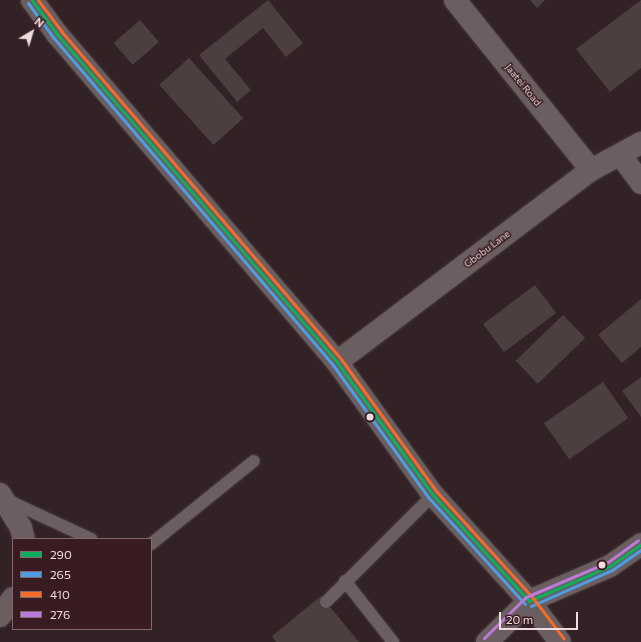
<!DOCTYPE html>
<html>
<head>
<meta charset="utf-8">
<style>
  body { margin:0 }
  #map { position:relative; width:641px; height:642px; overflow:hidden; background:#322225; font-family:Commissioner,sans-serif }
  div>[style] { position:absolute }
  .building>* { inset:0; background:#4c3f3f; transform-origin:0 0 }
  .roads { filter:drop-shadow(0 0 1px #4c3e40) drop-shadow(0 0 1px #4c3e40) }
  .lane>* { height:12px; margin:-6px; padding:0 6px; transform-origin:6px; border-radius:6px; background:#6b5e60 }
  .street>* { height:22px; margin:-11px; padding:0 11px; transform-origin:11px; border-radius:11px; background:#6b5e60 }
  .secondary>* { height:22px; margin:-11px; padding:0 11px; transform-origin:11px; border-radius:11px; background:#6b5e60 }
  .bus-1>* { height:3px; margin:-1.5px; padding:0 1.5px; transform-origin:1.5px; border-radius:1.5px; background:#0daf5c }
  .bus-2>* { height:3px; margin:-1.5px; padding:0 1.5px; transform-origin:1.5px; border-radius:1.5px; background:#4d9ee5 }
  .bus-3>* { height:3px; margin:-1.5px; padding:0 1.5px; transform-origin:1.5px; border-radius:1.5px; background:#f36c2b }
  .bus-4>* { height:3px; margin:-1.5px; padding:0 1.5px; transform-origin:1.5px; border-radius:1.5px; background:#bd7bd9 }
  .dots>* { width:11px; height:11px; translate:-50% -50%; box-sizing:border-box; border:2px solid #381c21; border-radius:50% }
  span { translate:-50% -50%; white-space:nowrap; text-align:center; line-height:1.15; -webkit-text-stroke:3px #381c21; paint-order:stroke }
  .street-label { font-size:10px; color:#f0dcde }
  .legend { position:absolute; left:12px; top:538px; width:140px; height:92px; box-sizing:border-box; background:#381c21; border:1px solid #82696d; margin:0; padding:5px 7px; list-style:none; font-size:12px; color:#f0dcde }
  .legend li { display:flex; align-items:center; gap:8px; height:20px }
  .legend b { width:20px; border:1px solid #82696d }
  .north { position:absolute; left:12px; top:12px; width:40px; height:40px; -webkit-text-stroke:3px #381c21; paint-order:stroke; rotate:38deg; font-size:11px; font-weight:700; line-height:16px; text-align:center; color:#f0dcde }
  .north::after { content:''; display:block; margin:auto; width:14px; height:18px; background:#f0dcde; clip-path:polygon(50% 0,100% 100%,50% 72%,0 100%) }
  .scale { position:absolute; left:499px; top:612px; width:79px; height:18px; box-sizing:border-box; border:2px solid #f0dcde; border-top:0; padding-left:5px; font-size:12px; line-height:14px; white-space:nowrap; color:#f0dcde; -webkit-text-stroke:3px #381c21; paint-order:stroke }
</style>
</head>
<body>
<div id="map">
  <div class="building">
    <i style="clip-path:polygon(268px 0,303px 43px,286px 57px,263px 28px,225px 59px,251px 90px,237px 102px,199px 55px)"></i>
    <i style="clip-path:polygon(530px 0,545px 0,537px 8px)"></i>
    <i style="clip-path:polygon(641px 0,641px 68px,610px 92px,576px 49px)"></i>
    <i style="left:140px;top:20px;width:29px;height:35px;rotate:49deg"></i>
    <i style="left:189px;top:58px;width:81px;height:40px;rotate:48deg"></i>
    <i style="left:535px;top:285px;width:35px;height:65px;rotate:53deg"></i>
    <i style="clip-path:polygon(641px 299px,641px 347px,622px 363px,598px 335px)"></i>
    <i style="left:563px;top:315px;width:32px;height:66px;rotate:46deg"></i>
    <i style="clip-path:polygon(641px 377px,641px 417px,622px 391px)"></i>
    <i style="left:603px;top:382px;width:44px;height:72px;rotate:55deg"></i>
    <i style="clip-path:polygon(321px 596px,359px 642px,276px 642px,272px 636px)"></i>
  </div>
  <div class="roads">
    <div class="lane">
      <i style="left:7px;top:500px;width:93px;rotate:24.9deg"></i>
      <i style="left:151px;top:544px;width:132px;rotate:-38.9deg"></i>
      <i style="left:345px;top:581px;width:78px;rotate:51.8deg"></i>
      <i style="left:326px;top:602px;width:151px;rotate:-45deg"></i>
    </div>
    <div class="street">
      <i style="left:455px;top:0;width:218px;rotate:51.3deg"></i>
      <i style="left:621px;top:156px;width:34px;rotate:53deg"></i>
      <i style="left:337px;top:362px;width:318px;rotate:-37.1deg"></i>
      <i style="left:591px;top:170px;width:57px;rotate:-28.4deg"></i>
      <i style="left:0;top:494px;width:40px;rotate:58deg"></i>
      <i style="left:21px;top:528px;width:11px;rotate:75deg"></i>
      <i style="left:0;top:616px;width:22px;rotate:-54deg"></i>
    </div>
    <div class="secondary">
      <i style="left:32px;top:0;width:42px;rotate:53.7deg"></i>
      <i style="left:57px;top:34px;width:431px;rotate:49.5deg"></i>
      <i style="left:337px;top:362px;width:164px;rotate:54.2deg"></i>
      <i style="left:433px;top:495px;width:143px;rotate:47.8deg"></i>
      <i style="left:529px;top:601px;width:51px;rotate:52.9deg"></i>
      <i style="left:487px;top:642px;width:59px;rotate:-44.3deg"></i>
      <i style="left:529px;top:601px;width:88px;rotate:-23.4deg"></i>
      <i style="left:610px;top:566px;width:38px;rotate:-35deg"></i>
    </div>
  </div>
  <div class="bus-1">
    <i style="left:32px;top:0;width:42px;rotate:53.7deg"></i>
    <i style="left:57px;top:34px;width:431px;rotate:49.5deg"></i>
    <i style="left:337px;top:362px;width:164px;rotate:54.2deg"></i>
    <i style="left:433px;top:495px;width:143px;rotate:47.8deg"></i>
    <i style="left:529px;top:601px;width:88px;rotate:-23.4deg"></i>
    <i style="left:610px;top:566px;width:38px;rotate:-35deg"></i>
  </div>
  <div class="bus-2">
    <i style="left:28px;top:3px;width:42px;rotate:53.7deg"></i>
    <i style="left:53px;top:37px;width:431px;rotate:49.5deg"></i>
    <i style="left:333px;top:365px;width:164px;rotate:54.2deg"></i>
    <i style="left:429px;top:498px;width:143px;rotate:47.8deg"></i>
    <i style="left:531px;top:606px;width:89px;rotate:-24deg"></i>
    <i style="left:612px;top:570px;width:35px;rotate:-35deg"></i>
  </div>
  <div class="bus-3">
    <i style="left:38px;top:0;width:39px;rotate:53deg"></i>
    <i style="left:61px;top:31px;width:431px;rotate:49.5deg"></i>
    <i style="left:341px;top:359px;width:164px;rotate:54.2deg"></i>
    <i style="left:437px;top:492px;width:143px;rotate:47.8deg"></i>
    <i style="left:533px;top:598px;width:51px;rotate:52.9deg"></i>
  </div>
  <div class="bus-4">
    <i style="left:484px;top:638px;width:59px;rotate:-44.3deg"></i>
    <i style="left:526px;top:597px;width:89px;rotate:-23.1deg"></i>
    <i style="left:608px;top:562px;width:37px;rotate:-36deg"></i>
  </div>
  <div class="dots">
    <i style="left:370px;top:417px;background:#f0dcde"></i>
    <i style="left:602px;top:565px;background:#f0dcde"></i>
  </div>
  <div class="street-label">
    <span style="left:523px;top:85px;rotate:51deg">Jaatei Road</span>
    <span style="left:487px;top:249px;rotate:-37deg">Gbobu Lane</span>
  </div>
  <ul class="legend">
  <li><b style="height:5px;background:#0daf5c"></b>290</li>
  <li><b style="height:5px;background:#4d9ee5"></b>265</li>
  <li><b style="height:5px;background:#f36c2b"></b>410</li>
  <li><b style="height:5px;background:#bd7bd9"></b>276</li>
  </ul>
  <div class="north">N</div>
  <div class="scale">20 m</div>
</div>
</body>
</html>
